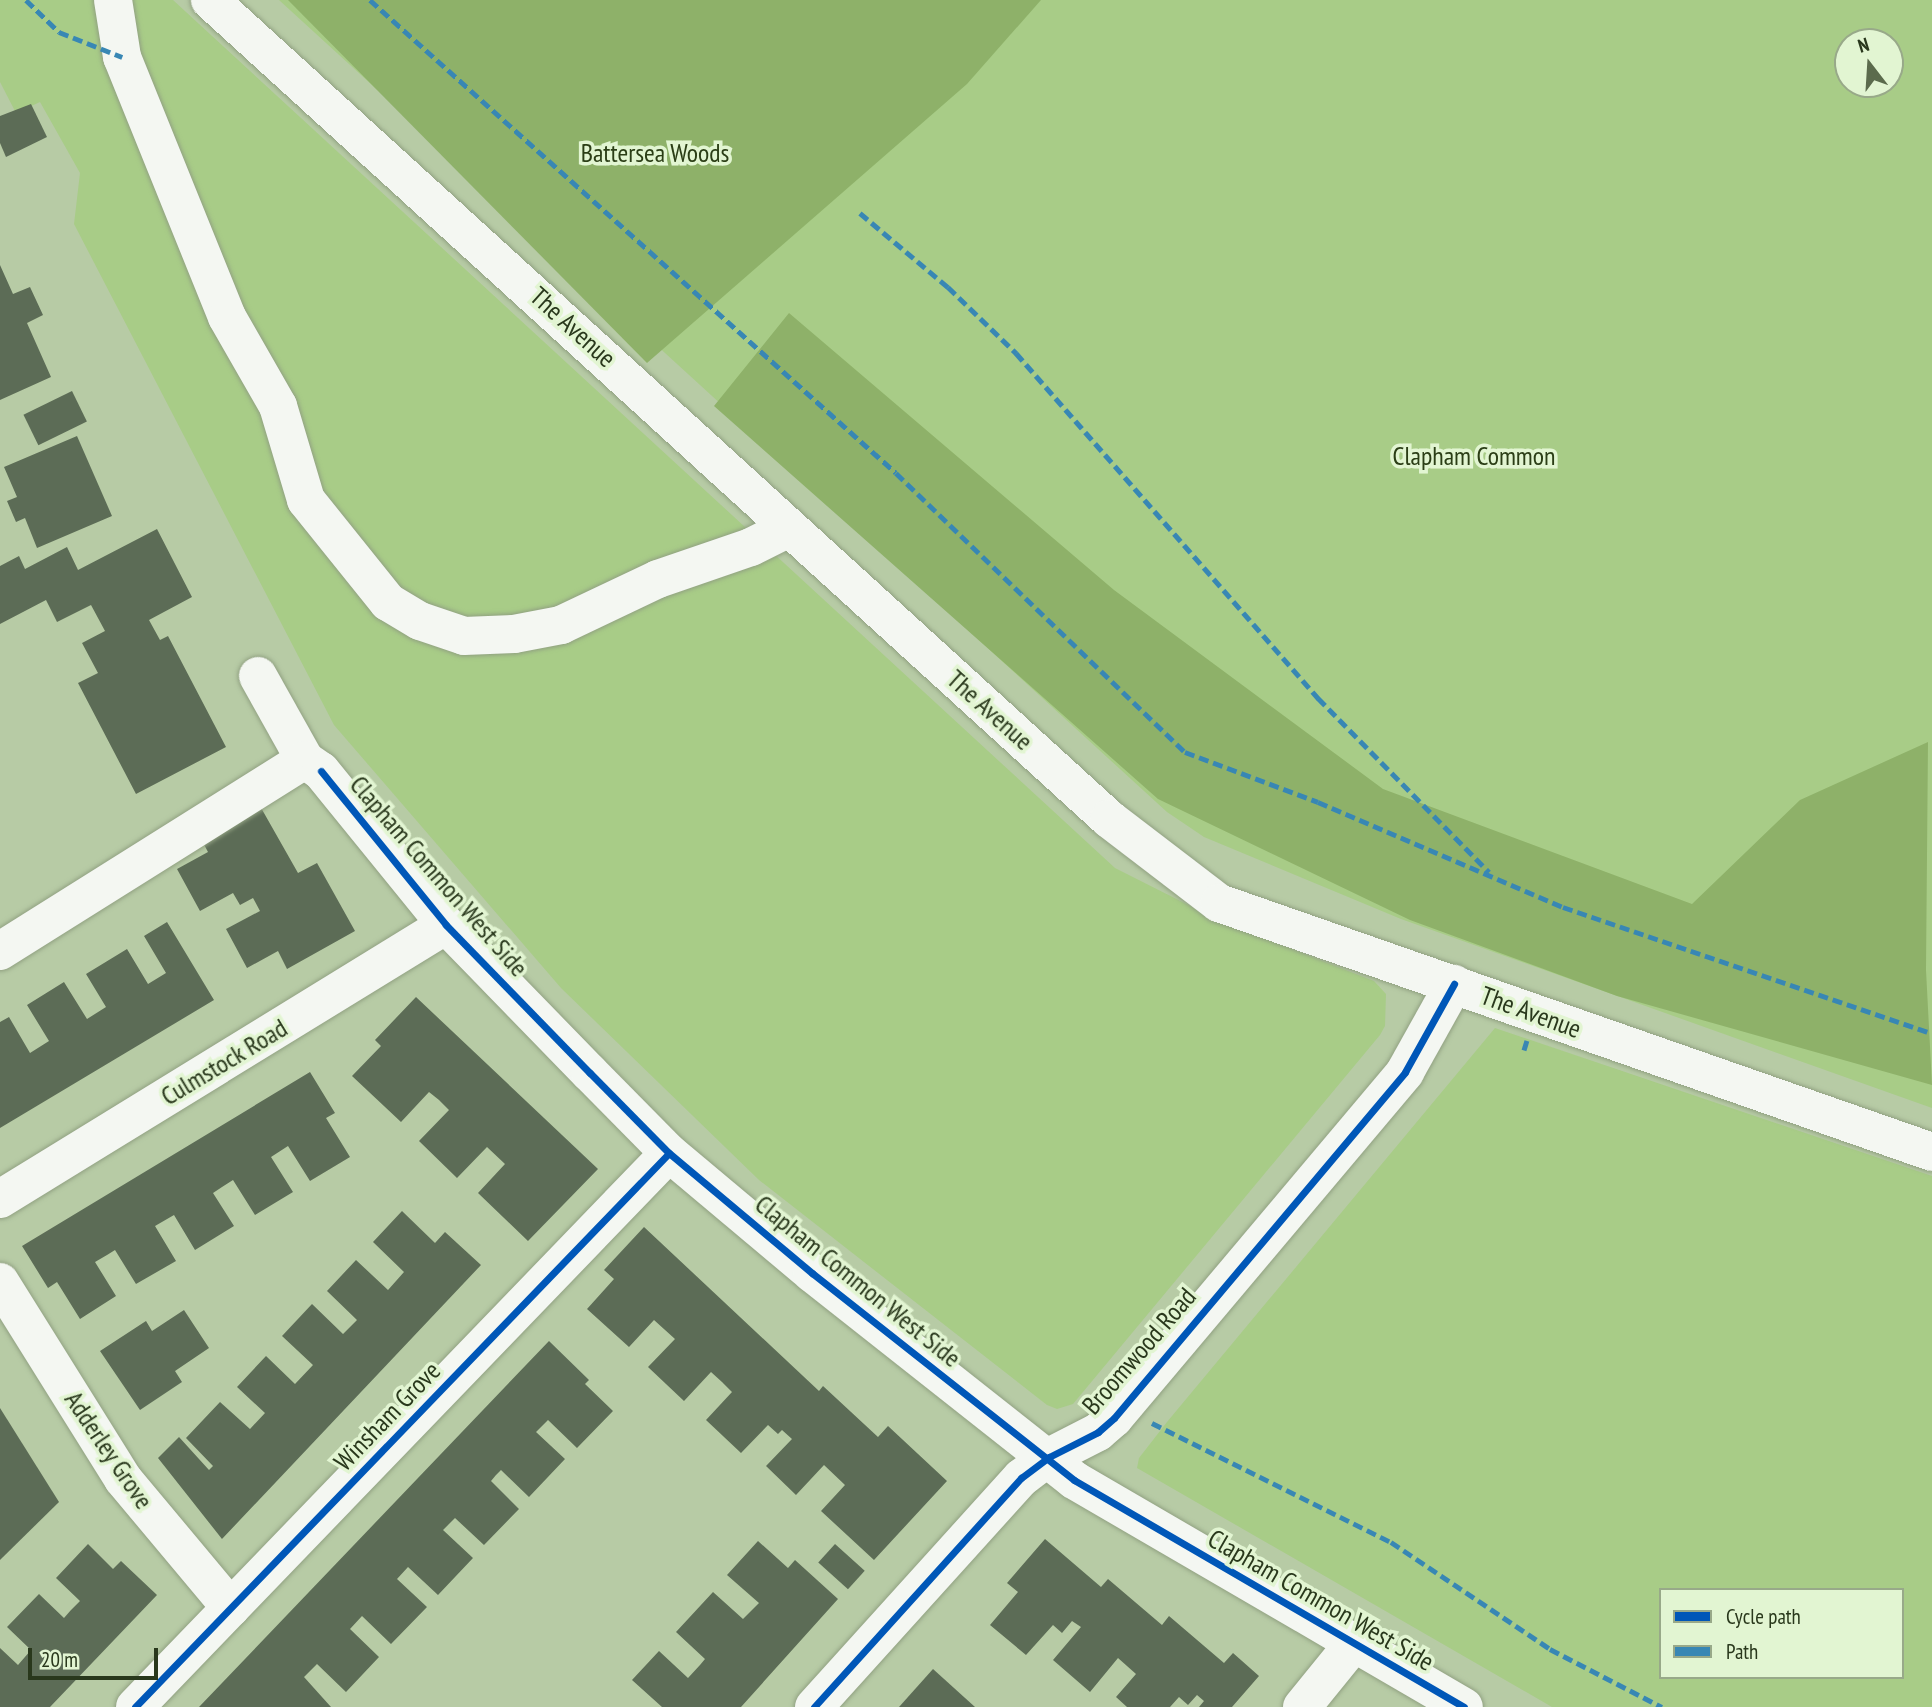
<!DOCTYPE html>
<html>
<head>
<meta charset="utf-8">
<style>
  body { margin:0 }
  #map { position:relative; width:1932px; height:1707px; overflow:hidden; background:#b7cba5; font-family:"PT Sans Narrow",sans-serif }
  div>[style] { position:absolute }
  .green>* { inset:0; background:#a8cc87 }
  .forest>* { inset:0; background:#8eb169 }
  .building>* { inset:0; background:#5c6c56; transform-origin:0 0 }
  .roads { filter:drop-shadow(0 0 2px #91a182) drop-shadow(0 0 2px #91a182) }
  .minor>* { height:38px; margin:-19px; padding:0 19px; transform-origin:19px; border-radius:19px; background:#f4f7f2 }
  .highway>* { height:38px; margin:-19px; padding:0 19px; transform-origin:19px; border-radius:19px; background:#f4f7f2 }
  .quiet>* { height:5px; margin-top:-2.5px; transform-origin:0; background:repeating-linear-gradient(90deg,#3887b4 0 10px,transparent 0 15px) }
  .cycleway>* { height:7px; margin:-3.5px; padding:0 3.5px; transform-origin:3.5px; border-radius:3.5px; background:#0057b8 }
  span { translate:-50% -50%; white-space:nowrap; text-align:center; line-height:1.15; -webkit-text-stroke:7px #e2f5d2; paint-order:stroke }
  .park-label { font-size:26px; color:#2b3e16 }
  .street-label { font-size:26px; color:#29381c }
  .legend { position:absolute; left:1659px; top:1588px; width:245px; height:91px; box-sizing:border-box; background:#e2f5d2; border:2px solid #98a989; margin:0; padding:9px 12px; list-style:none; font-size:21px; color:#29381c }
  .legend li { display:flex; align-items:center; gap:14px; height:35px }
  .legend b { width:35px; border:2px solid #98a989 }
  .north { position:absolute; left:1834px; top:28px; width:70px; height:70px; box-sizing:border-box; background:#e2f5d2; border:2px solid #98a989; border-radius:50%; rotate:343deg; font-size:19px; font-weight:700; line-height:28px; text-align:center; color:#29381c }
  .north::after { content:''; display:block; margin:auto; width:24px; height:32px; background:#5b6b4c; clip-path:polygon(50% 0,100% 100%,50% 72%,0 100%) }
  .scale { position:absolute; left:28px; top:1648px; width:130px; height:32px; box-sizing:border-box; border:4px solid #29381c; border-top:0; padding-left:9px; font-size:21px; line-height:24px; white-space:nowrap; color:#29381c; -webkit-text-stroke:5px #e2f5d2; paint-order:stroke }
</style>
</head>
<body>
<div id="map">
  <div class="green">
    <i style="clip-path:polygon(0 0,173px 0,1115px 868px,1222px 922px,1374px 981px,1386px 994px,1385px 1026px,1380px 1035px,1073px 1404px,1057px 1409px,1047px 1405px,759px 1180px,561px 988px,334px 725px,74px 224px,80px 173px,40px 102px,16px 113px,0 82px)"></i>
    <i style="clip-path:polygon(evenodd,279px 0,1932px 0,1932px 1108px,1401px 919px,1204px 837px,1167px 812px,279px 0,1848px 42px,1890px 42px,1890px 84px,1848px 84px,1848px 42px)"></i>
    <i style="clip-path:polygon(evenodd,1495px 1028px,1932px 1176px,1932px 1707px,1552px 1707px,1137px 1468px,1139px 1458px,1167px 1422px,1495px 1028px,1661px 1590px,1902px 1590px,1902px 1677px,1661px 1677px,1661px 1590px)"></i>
  </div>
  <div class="forest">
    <i style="clip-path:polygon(288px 0,1041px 0,967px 84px,647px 363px)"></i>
    <i style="clip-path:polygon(789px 313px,1114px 590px,1383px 789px,1692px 904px,1800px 800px,1928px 742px,1926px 970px,1932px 1085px,1617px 996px,1410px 920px,1158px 799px,714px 406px)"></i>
  </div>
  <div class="building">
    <i style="clip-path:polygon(31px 104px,47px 137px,6px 157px,0 143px,0 116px)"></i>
    <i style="clip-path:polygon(0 265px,13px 294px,30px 287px,43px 315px,27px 323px,51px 377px,0 400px)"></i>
    <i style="left:72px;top:391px;width:34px;height:54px;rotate:64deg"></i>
    <i style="clip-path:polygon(77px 436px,112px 516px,37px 548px,25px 518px,16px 522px,7px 501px,17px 497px,4px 467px)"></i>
    <i style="clip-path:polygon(157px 529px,192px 597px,149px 620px,160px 640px,168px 636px,226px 747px,136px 794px,78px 683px,98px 673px,82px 643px,105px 631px,91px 605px,57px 622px,46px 600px,0 624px,0 566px,19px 556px,25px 569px,67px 547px,78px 570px)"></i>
    <i style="clip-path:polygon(260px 806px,298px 873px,317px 863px,355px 931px,287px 969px,278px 951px,247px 968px,226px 929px,260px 911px,253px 898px,240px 905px,233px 893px,200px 911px,177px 869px,208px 852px,201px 839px)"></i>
    <i style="clip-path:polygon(167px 922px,214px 1000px,0 1128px,0 1022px,9px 1017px,30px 1053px,49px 1041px,27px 1005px,64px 982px,87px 1019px,106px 1007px,86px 974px,127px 949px,148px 984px,166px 973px,144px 936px)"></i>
    <i style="clip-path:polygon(416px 997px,598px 1169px,528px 1241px,478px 1193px,505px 1164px,487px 1147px,457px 1178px,419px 1141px,449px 1110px,439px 1100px,429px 1092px,401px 1122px,352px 1076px,381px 1046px,375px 1040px)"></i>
    <i style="clip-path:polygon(310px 1072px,335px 1113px,326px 1118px,350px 1157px,310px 1181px,288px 1146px,271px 1157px,293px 1192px,255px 1215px,233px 1180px,222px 1187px,213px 1193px,234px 1226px,195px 1250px,174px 1215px,155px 1226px,176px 1261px,136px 1284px,115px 1250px,107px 1255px,95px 1262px,116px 1296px,80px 1319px,57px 1282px,48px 1288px,22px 1246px)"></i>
    <i style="clip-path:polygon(402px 1211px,435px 1243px,445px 1232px,481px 1265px,222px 1539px,158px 1458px,179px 1437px,209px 1470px,213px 1466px,186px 1438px,220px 1402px,250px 1429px,265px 1413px,237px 1387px,266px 1356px,295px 1384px,313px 1365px,282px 1336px,312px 1304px,343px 1334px,357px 1320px,327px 1291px,356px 1260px,388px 1290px,404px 1272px,373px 1242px)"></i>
    <i style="clip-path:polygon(644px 1227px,819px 1391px,823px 1386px,878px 1437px,888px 1426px,947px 1481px,874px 1560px,821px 1511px,845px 1485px,824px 1465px,796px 1495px,766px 1466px,792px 1439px,782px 1430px,778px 1434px,768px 1425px,741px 1453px,706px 1420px,732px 1392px,722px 1382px,711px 1372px,684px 1401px,648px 1367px,675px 1339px,654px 1320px,629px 1347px,587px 1309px,614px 1279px,604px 1270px)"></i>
    <i style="clip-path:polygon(184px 1310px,209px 1348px,175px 1371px,182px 1382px,140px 1410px,100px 1351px,146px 1321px,152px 1331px)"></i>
    <i style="clip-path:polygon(549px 1341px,589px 1380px,585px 1384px,613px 1411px,577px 1448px,548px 1420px,536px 1432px,565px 1459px,529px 1497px,501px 1470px,496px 1475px,491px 1481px,519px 1509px,484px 1545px,455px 1518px,443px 1530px,473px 1558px,438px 1595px,408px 1567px,397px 1579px,427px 1607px,391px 1644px,362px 1616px,350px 1629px,379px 1657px,346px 1692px,317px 1664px,304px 1677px,331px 1707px,199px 1707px)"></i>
    <i style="clip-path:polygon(0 1408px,59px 1502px,0 1560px)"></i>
    <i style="clip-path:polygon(1045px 1539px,1101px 1587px,1108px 1579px,1162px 1625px,1169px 1616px,1224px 1663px,1233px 1653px,1259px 1676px,1232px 1707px,1199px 1707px,1204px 1701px,1197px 1695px,1188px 1705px,1179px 1697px,1170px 1707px,1127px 1707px,1116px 1697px,1136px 1674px,1118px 1658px,1090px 1692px,1053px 1660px,1081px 1627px,1072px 1621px,1062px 1633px,1053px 1625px,1026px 1655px,990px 1625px,1018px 1592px,1007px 1583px)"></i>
    <i style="clip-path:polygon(758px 1541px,788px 1568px,795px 1560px,838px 1599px,741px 1707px,662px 1707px,632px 1680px,659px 1651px,688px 1678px,700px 1665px,705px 1659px,676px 1632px,713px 1592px,743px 1619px,759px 1603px,727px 1575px)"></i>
    <i style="clip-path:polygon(88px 1544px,113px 1569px,121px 1561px,157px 1595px,50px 1707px,0 1707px,0 1648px,18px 1665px,31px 1650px,7px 1627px,39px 1594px,64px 1618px,71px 1610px,80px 1601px,56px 1578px)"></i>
    <i style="left:835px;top:1544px;width:40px;height:25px;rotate:42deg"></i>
    <i style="clip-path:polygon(933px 1669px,975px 1707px,899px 1707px)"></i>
  </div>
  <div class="roads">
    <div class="minor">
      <i style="left:113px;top:0;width:58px;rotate:81deg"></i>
      <i style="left:122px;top:57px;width:280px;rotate:68deg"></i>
      <i style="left:227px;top:317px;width:103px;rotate:60.2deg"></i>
      <i style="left:278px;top:406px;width:98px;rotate:73.4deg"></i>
      <i style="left:306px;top:500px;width:131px;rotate:51.2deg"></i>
      <i style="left:388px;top:602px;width:37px;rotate:31deg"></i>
      <i style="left:420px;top:621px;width:46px;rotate:18.8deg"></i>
      <i style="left:464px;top:636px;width:50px;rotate:-2.3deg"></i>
      <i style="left:514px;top:634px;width:48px;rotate:-10.8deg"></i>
      <i style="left:561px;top:625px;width:107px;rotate:-25.4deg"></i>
      <i style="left:658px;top:579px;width:98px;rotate:-19deg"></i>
      <i style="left:751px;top:547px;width:42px;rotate:-26.6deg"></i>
      <i style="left:258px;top:676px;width:96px;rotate:60.8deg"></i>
      <i style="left:0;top:951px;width:360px;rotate:-32.1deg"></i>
      <i style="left:305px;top:760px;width:19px;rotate:35deg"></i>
      <i style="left:321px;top:771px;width:198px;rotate:50.9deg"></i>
      <i style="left:446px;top:925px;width:206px;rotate:45.8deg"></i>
      <i style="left:590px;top:1073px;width:112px;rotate:45.4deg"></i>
      <i style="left:669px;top:1153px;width:187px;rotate:40deg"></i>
      <i style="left:812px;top:1273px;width:334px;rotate:38.3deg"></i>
      <i style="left:1074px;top:1480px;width:451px;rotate:30.2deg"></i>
      <i style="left:0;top:1199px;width:523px;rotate:-31.56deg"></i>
      <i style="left:0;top:1282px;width:232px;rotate:58deg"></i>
      <i style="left:123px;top:1479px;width:168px;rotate:50.1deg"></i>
      <i style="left:135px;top:1707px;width:769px;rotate:-46.05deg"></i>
      <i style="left:814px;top:1707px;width:309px;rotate:-47.9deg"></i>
      <i style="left:1021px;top:1478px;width:35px;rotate:-37deg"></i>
      <i style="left:1049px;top:1457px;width:55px;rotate:-27deg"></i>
      <i style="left:1098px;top:1432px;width:21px;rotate:-41deg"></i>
      <i style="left:1114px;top:1418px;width:452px;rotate:-49.9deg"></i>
      <i style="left:1405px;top:1072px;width:101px;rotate:-60.9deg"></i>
      <i style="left:1302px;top:1707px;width:82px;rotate:-50.9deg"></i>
    </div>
    <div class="highway">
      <i style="left:210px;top:0;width:1216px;rotate:42.33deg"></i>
      <i style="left:1109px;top:819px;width:138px;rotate:37.4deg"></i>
      <i style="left:1219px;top:903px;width:755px;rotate:19.25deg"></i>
    </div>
  </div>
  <div class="quiet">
    <i style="left:26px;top:0;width:46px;rotate:44.1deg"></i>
    <i style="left:59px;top:32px;width:68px;rotate:21.6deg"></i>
    <i style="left:370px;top:0;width:707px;rotate:41.96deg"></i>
    <i style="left:896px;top:473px;width:402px;rotate:44deg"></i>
    <i style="left:1185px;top:752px;width:142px;rotate:20.6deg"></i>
    <i style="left:1318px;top:802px;width:267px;rotate:23.2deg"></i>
    <i style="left:1563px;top:907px;width:390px;rotate:18.9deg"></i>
    <i style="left:860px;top:213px;width:115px;rotate:40.1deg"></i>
    <i style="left:948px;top:287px;width:95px;rotate:44.1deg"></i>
    <i style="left:1016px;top:353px;width:459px;rotate:48.8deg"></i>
    <i style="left:1318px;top:698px;width:244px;rotate:45.5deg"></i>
    <i style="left:1524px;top:1050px;width:14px;rotate:-73deg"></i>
    <i style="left:1152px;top:1423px;width:267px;rotate:26.5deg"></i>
    <i style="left:1391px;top:1542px;width:192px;rotate:33.9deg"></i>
    <i style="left:1550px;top:1649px;width:126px;rotate:27.4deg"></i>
  </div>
  <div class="cycleway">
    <i style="left:321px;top:771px;width:198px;rotate:50.9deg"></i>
    <i style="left:446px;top:925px;width:206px;rotate:45.8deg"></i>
    <i style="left:590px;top:1073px;width:112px;rotate:45.4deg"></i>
    <i style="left:669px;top:1153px;width:187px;rotate:40deg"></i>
    <i style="left:812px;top:1273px;width:334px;rotate:38.3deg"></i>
    <i style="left:1074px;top:1480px;width:451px;rotate:30.2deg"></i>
    <i style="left:135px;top:1707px;width:769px;rotate:-46.05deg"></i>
    <i style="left:814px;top:1707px;width:309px;rotate:-47.9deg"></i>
    <i style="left:1021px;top:1478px;width:35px;rotate:-37deg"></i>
    <i style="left:1049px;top:1457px;width:55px;rotate:-27deg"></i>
    <i style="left:1098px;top:1432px;width:21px;rotate:-41deg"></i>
    <i style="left:1114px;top:1418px;width:452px;rotate:-49.9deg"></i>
    <i style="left:1405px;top:1072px;width:101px;rotate:-60.9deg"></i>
  </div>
  <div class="park-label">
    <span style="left:655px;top:153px">Battersea Woods</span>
    <span style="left:1474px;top:456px">Clapham Common</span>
  </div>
  <div class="street-label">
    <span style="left:573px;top:327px;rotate:42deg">The Avenue</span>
    <span style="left:990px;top:710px;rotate:42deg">The Avenue</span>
    <span style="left:439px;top:876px;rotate:49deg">Clapham Common West Side</span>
    <span style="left:1531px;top:1012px;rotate:20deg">The Avenue</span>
    <span style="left:224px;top:1062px;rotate:-31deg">Culmstock Road</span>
    <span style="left:858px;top:1281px;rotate:39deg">Clapham Common West Side</span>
    <span style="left:1139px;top:1351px;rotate:-49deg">Broomwood Road</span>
    <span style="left:387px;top:1416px;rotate:-46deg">Winsham Grove</span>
    <span style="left:109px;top:1450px;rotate:56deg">Adderley Grove</span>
    <span style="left:1321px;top:1600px;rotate:30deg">Clapham Common West Side</span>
  </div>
  <ul class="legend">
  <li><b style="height:9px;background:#0057b8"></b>Cycle path</li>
  <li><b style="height:9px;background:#3887b4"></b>Path</li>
  </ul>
  <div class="north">N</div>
  <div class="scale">20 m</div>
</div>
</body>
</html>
